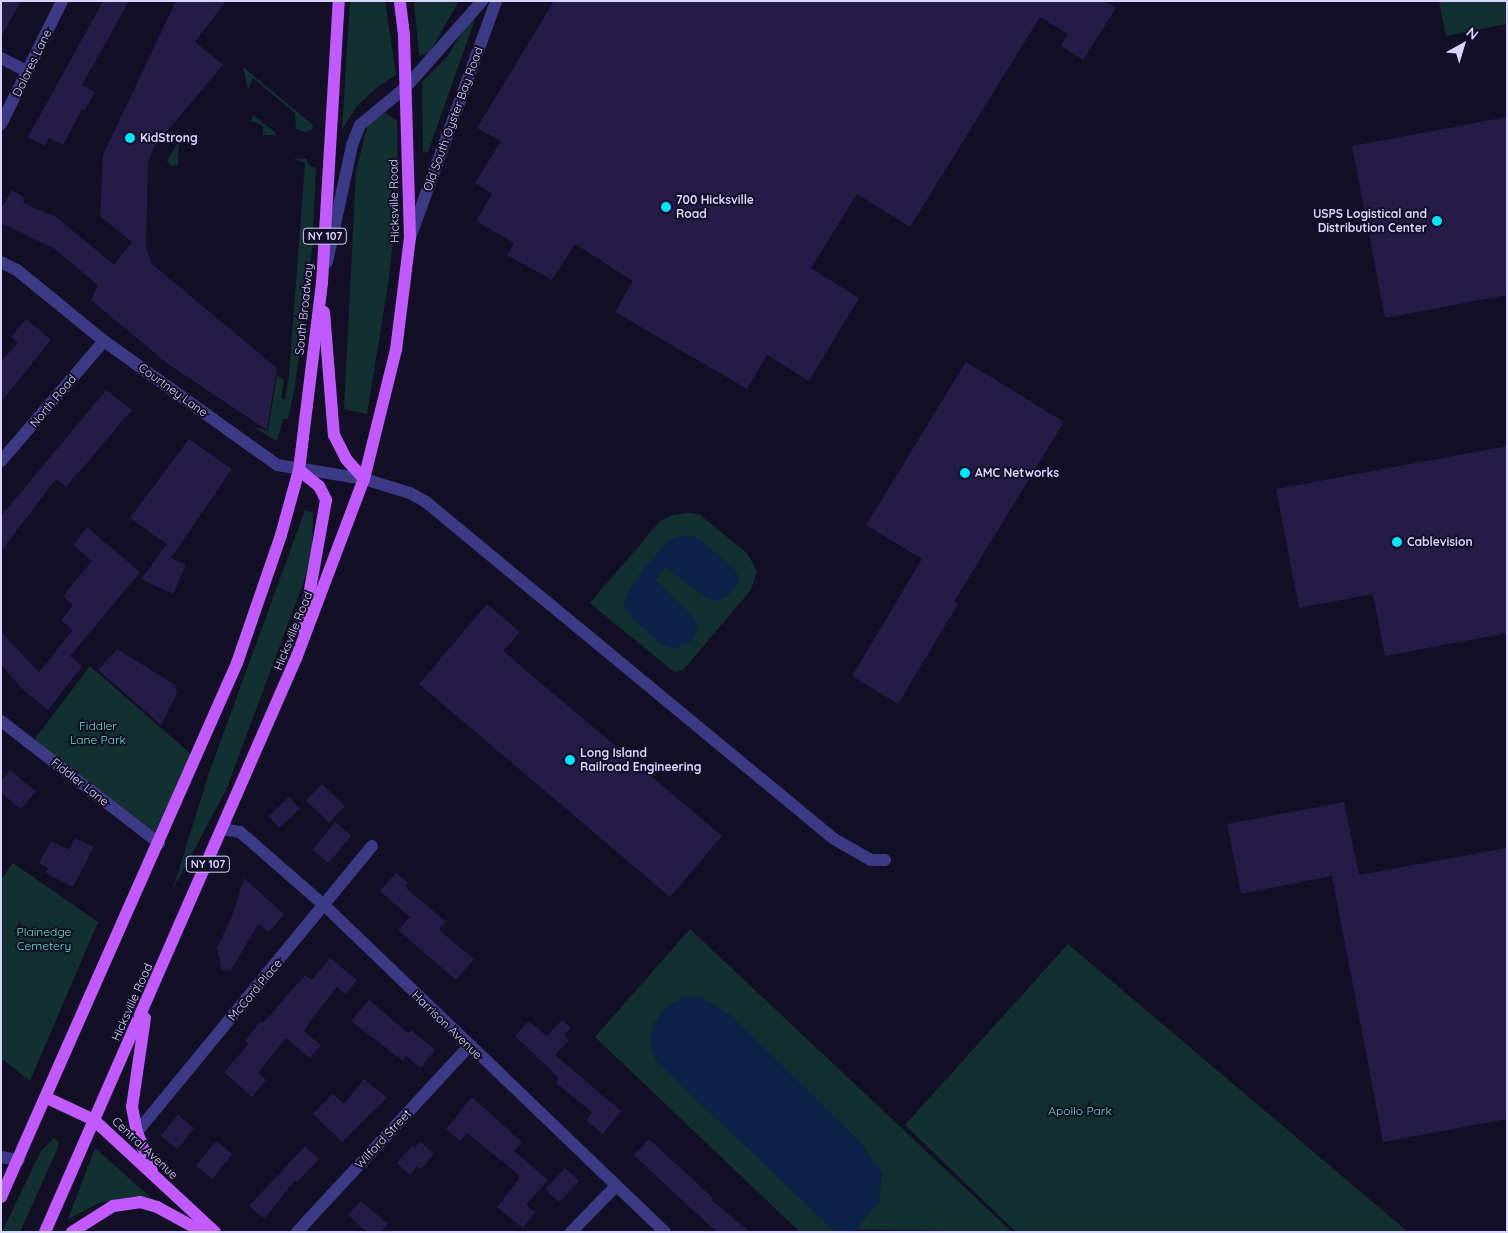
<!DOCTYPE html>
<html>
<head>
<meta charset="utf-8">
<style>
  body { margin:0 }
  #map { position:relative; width:1508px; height:1233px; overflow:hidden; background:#130f26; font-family:Quicksand,sans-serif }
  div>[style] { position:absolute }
  .green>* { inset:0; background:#12302f }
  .water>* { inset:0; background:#0c2248 }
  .building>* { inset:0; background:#241b47; transform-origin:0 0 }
  .minor>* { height:12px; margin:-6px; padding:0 6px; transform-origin:6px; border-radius:6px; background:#3d3a85 }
  .major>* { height:12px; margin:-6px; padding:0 6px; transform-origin:6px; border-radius:6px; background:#c25bff }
  .dots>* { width:14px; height:14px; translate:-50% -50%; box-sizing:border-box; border:2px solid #130f26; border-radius:50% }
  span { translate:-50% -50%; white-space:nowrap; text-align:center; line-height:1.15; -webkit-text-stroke:4px #130f26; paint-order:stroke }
  .shield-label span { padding:1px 4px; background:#130f26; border:1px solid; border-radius:4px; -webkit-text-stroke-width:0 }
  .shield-label { font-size:11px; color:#d9d4ff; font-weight:700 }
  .street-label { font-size:12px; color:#d9d4ff }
  .poi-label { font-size:12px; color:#d9d4ff; font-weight:700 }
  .left { translate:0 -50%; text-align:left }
  .right { translate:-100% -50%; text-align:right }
  .park-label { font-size:12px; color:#5fe0c0 }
  .frame { position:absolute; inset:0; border:2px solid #d9d4ff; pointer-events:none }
  .north { position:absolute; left:1438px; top:20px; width:50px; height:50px; -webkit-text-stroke:4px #130f26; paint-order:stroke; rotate:39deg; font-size:14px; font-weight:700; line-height:20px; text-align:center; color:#d9d4ff }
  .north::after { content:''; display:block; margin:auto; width:18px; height:22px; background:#d9d4ff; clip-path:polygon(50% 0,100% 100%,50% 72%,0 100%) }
</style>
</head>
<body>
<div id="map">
  <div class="green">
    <i style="clip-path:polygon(350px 1px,385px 1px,396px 75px,376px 88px,357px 106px,342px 129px)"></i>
    <i style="clip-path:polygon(414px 1px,459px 1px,430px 52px,419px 56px)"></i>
    <i style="clip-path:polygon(1439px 1px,1507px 1px,1507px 24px,1446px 36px)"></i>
    <i style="clip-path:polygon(475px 19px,428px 152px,423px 153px,422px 82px,447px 57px,468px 23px)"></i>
    <i style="clip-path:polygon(243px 67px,313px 125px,312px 129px,306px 132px,296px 129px,295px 113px,253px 78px,248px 90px)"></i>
    <i style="clip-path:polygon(386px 113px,397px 121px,398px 197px,388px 285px,367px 414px,344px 409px,356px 172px,367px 127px,375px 117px)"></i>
    <i style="clip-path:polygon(253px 115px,276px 133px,276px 135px,263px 135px,263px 126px,251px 121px)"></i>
    <i style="clip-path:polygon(179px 141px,178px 165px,171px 166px,167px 161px)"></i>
    <i style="clip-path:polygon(293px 158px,306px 159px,310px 166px,316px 168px,312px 250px,295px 386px,288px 419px,283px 419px,277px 441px,253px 427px,268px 431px,277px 375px,284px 381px,281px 398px,285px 400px,289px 374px,305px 163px)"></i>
    <i style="clip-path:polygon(305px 510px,313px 513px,312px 552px,304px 581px,226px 790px,173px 889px,209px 773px)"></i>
    <i style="clip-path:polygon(689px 513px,700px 515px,747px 553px,757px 571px,751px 590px,683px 670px,674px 672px,590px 603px,660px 521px,673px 515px)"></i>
    <i style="clip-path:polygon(90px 666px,192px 755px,158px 834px,34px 740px)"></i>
    <i style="clip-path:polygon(13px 863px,98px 922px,30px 1081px,1px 1058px,1px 879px)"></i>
    <i style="clip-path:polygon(690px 929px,1012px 1232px,832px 1229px,839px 1232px,800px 1232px,595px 1037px)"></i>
    <i style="clip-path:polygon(1068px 944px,1408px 1232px,1016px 1232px,905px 1125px)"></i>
    <i style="clip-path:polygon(54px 1138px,59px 1142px,57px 1150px,20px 1232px,2px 1232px,41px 1151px)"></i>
    <i style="clip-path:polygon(95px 1148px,158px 1204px,121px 1199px,99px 1203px,68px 1219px)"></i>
  </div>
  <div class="water">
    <i style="clip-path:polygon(678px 536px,693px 536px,700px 540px,735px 570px,740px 581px,726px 597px,715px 601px,704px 597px,666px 567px,655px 580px,694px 618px,698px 628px,690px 643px,672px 649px,658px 642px,629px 615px,624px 606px,626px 595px,640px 573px,668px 541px)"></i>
    <i style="clip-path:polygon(684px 997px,701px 997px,732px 1016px,861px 1143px,882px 1173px,879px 1202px,856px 1230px,839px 1232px,832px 1229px,656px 1061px,649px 1042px,653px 1025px,663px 1010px)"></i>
  </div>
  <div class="building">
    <i style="clip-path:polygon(1px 1px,21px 1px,1px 37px)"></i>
    <i style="clip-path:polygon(103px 1px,129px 1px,82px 85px,95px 92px,85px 110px,82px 109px,63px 145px,49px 138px,45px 146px,28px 137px)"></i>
    <i style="clip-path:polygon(176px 1px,226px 1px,195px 42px,223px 65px,155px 145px,148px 162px,146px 248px,152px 264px,277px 368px,267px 430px,168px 364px,91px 300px,98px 285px,53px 248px,1px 223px,1px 209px,12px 190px,25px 198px,23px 203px,56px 217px,114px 265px,132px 242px,100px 216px,103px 155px)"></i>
    <i style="clip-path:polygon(554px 1px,1104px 1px,1116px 8px,1083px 60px,1061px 46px,1068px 34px,1040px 17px,910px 227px,857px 194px,811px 268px,859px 298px,809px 381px,767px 355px,747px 389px,615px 312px,633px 281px,575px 244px,552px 280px,507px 255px,514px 243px,476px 221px,492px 194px,475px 183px,501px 141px,477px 128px)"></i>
    <i style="clip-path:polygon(1507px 117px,1507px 295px,1385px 318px,1352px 146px)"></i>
    <i style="clip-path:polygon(26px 319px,51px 340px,1px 402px,1px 362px,18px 342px,11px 337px)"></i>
    <i style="clip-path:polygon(966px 362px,1064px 422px,954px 602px,958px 604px,898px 704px,852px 676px,922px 559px,866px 525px)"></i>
    <i style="clip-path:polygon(106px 390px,132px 410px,66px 487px,56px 479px,1px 551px,1px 516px)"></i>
    <i style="clip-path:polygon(189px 439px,232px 469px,171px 558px,186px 565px,173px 594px,141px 579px,167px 544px,130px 518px)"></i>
    <i style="clip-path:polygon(1507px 446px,1507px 633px,1385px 656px,1373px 594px,1299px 608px,1276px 489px)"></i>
    <i style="clip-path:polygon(87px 527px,140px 572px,70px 656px,82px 666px,48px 710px,23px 690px,1px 664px,1px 632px,39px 672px,73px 630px,61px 620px,73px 605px,63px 596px,92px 561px,73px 545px)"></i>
    <i style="clip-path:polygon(487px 604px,520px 632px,503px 651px,722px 836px,670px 897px,419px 684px)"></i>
    <i style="clip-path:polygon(117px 649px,175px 685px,177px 693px,161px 725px,98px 670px)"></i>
    <i style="clip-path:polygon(10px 770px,36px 791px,21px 809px,1px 793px,1px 781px)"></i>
    <i style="left:322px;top:784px;width:32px;height:23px;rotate:44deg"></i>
    <i style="left:289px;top:797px;width:16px;height:28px;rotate:47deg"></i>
    <i style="clip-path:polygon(1344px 802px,1359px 875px,1507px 848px,1507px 1119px,1383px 1142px,1332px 876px,1241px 894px,1227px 824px)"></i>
    <i style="left:335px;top:822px;width:21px;height:36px;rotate:39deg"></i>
    <i style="clip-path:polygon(75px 838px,94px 847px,73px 887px,45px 873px,48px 868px,39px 863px,51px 841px,69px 850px)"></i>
    <i style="clip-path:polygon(396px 873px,408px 883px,405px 887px,446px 922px,439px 930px,474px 959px,456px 980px,398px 930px,410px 917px,380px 891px)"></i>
    <i style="clip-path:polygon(244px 878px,284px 914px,269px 932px,258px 924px,232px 969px,222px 971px,217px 948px,232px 916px)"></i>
    <i style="clip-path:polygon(330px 958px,357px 980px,346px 994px,337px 987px,310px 1021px,304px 1031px,321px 1045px,310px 1058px,286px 1038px,258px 1073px,266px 1080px,252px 1097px,224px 1072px,249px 1044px,245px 1041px,261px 1021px,263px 1023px,305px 975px,312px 980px)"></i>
    <i style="clip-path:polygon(369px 1000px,408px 1033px,411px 1030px,435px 1050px,421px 1068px,406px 1056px,403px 1061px,351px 1021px)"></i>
    <i style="clip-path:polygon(562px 1020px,571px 1028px,564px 1035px,569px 1040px,555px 1055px,621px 1111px,603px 1134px,586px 1120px,592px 1112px,556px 1083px,559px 1078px,515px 1036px,528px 1021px,547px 1036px)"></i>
    <i style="clip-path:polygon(364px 1079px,387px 1098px,342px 1142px,313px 1114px,333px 1094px,344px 1104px)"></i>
    <i style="clip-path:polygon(472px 1097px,522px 1142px,514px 1151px,548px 1180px,526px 1205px,535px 1212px,523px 1228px,497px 1207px,519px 1179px,519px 1175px,467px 1133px,460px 1141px,446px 1129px)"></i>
    <i style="left:178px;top:1115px;width:21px;height:27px;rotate:39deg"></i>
    <i style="clip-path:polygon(649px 1139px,713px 1198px,711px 1200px,750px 1232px,717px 1232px,672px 1191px,634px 1155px)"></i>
    <i style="left:216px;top:1141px;width:21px;height:32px;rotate:39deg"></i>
    <i style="clip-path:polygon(421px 1142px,434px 1154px,421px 1169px,417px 1166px,410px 1175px,397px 1163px,412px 1146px,415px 1148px)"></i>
    <i style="clip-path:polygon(305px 1146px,319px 1159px,297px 1182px,295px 1180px,264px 1219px,249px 1206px)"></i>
    <i style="left:565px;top:1168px;width:19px;height:29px;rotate:43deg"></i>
    <i style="clip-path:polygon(361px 1201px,388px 1224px,381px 1232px,367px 1232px,348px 1215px)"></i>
  </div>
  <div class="minor">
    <i style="left:1px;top:58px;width:29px;rotate:27deg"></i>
    <i style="left:1px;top:124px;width:137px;rotate:-63.6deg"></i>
    <i style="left:411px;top:235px;width:249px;rotate:-70deg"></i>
    <i style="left:1px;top:262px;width:18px;rotate:27deg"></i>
    <i style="left:17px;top:270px;width:112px;rotate:39.2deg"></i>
    <i style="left:104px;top:341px;width:213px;rotate:35.6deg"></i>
    <i style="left:277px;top:465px;width:88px;rotate:9.1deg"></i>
    <i style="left:364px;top:479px;width:48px;rotate:16.9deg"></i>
    <i style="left:410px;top:493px;width:18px;rotate:29deg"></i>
    <i style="left:426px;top:502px;width:529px;rotate:39.56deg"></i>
    <i style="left:834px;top:839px;width:43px;rotate:29.6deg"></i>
    <i style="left:871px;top:860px;width:14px"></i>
    <i style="left:327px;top:262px;width:120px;rotate:-77.9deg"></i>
    <i style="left:352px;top:145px;width:22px;rotate:-68deg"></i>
    <i style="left:360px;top:125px;width:60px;rotate:-39.6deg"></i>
    <i style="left:406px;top:87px;width:115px;rotate:-48.5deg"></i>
    <i style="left:1px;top:461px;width:158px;rotate:-49.4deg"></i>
    <i style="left:1px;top:721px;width:200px;rotate:37.7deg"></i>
    <i style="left:224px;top:829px;width:16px;rotate:11deg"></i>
    <i style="left:240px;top:832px;width:9px;rotate:41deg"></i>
    <i style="left:247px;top:838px;width:103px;rotate:41.1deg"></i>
    <i style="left:325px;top:906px;width:471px;rotate:43.8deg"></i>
    <i style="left:137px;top:1132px;width:370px;rotate:-50.6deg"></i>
    <i style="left:1px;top:1157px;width:18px;rotate:9deg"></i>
    <i style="left:297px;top:1232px;width:253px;rotate:-47.2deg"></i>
    <i style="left:571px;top:1232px;width:64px;rotate:-45.6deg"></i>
  </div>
  <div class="major">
    <i style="left:324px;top:312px;width:123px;rotate:85.4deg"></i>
    <i style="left:334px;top:435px;width:27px;rotate:63deg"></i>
    <i style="left:346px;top:459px;width:27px;rotate:48deg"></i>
    <i style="left:299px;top:470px;width:26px;rotate:39deg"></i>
    <i style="left:319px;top:486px;width:16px;rotate:63deg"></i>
    <i style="left:326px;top:500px;width:131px;rotate:100.1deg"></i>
    <i style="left:145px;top:1018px;width:90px;rotate:98.3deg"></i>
    <i style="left:132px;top:1107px;width:25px;rotate:79deg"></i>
    <i style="left:137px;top:1132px;width:42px;rotate:69deg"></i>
    <i style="left:47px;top:1098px;width:52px;rotate:25.1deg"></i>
    <i style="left:94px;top:1120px;width:165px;rotate:42.8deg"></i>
    <i style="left:1px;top:1197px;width:584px;rotate:-66.16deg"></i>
    <i style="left:237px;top:663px;width:135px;rotate:-71deg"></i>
    <i style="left:281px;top:535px;width:67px;rotate:-74.5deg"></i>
    <i style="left:299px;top:470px;width:188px;rotate:-83deg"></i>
    <i style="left:322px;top:283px;width:283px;rotate:-86.6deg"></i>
    <i style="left:45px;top:1232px;width:629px;rotate:-66.37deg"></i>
    <i style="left:297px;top:656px;width:189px;rotate:-69.3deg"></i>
    <i style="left:364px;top:479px;width:133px;rotate:-76.1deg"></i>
    <i style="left:396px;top:350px;width:113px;rotate:-82.9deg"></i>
    <i style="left:410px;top:238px;width:203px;rotate:-91.7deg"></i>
    <i style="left:404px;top:35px;width:34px;rotate:-97deg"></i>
    <i style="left:72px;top:1232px;width:49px;rotate:-32.4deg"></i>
    <i style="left:113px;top:1206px;width:27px;rotate:-8deg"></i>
    <i style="left:140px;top:1202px;width:18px;rotate:16deg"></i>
    <i style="left:157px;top:1207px;width:52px;rotate:28.5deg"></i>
  </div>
  <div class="dots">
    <i style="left:130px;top:138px;background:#00e5ff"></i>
    <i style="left:666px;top:207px;background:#00e5ff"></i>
    <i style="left:1437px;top:221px;background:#00e5ff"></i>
    <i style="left:965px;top:473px;background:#00e5ff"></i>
    <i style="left:1397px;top:542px;background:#00e5ff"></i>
    <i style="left:570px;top:760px;background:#00e5ff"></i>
  </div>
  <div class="shield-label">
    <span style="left:325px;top:236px">NY 107</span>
    <span style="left:208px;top:864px">NY 107</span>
  </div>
  <div class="street-label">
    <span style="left:32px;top:63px;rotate:-64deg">Dolores Lane</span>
    <span style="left:453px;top:119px;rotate:-70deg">Old South Oyster Bay Road</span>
    <span style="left:394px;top:201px;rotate:-91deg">Hicksville Road</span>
    <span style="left:304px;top:309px;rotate:-84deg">South Broadway</span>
    <span style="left:173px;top:390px;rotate:36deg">Courtney Lane</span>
    <span style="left:53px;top:401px;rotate:-50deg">North Road</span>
    <span style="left:293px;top:631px;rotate:-68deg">Hicksville Road</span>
    <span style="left:80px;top:782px;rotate:38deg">Fiddler Lane</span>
    <span style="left:255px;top:990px;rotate:-50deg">McCord Place</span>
    <span style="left:132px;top:1002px;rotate:-66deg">Hicksville Road</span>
    <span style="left:447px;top:1025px;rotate:44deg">Harrison Avenue</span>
    <span style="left:383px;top:1139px;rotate:-47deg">Wilford Street</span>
    <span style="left:145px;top:1148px;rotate:43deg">Central Avenue</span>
  </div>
  <div class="poi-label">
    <span class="left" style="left:140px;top:138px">KidStrong</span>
    <span class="left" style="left:676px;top:207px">700 Hicksville<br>Road</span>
    <span class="right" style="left:1427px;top:221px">USPS Logistical and<br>Distribution Center</span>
    <span class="left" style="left:975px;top:473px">AMC Networks</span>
    <span class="left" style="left:1407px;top:542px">Cablevision</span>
    <span class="left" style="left:580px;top:760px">Long Island<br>Railroad Engineering</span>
  </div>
  <div class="park-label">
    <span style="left:98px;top:733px">Fiddler<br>Lane Park</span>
    <span style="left:44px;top:939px">Plainedge<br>Cemetery</span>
    <span style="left:1080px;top:1111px">Apollo Park</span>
  </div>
  <div class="frame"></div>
  <div class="north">N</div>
</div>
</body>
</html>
